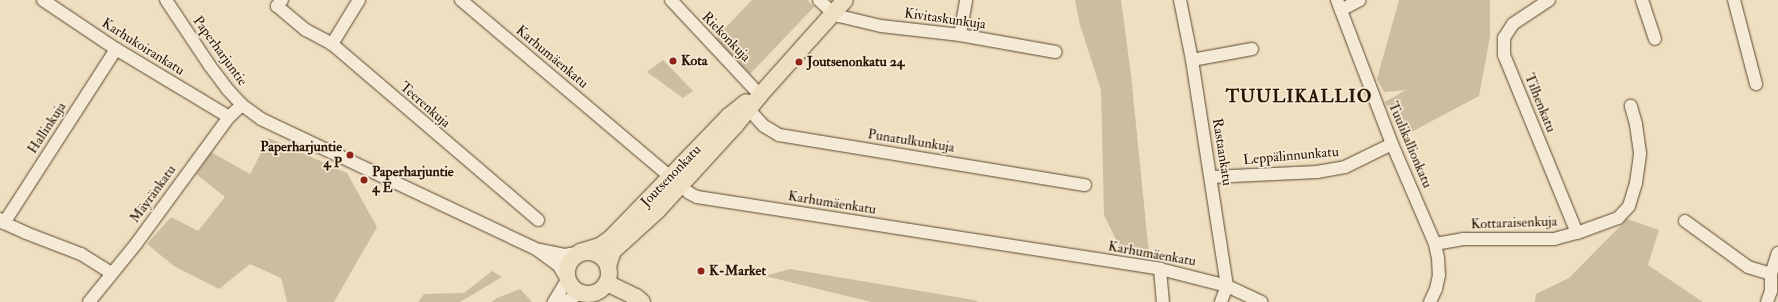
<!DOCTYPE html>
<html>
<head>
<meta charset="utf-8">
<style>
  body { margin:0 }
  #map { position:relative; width:1778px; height:302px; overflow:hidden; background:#efdebf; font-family:"IM FELL Double Pica",serif }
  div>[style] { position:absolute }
  .green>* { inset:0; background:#cdbc9f }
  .roads { filter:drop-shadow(0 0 1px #5a4830) drop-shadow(0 0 1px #5a4830) }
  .minor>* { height:12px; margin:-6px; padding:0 6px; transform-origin:6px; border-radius:6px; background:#f5ead5 }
  .major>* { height:16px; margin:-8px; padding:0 8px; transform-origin:8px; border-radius:8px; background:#efdebf }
  .major>.ring { margin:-8px; padding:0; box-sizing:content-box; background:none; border:16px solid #efdebf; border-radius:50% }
  .dots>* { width:11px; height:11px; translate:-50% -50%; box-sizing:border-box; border:2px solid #f5ead5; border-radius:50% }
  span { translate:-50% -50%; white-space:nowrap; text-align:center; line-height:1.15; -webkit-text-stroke:3.5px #f5ead5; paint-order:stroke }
  .street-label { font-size:14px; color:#291600 }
  .poi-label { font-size:14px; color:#291600; font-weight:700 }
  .left { translate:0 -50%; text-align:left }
  .right { translate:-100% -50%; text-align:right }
  .district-label { font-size:18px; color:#291600; font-weight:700; letter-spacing:1px }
</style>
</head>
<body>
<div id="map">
  <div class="green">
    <i style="clip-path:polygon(752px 0,807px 0,814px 7px,750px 74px,714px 40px)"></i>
    <i style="clip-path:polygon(1075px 0,1121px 0,1131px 75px,1149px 254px,1120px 248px,1104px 215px,1101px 90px,1080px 25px)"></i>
    <i style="clip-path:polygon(1399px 0,1490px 0,1490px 37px,1479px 96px,1402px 137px,1385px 102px,1406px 90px,1384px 92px,1377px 79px)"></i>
    <i style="clip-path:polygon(663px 60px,693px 91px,683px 98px,647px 72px)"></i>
    <i style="clip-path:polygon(269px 138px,347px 173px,377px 227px,334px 302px,287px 302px,281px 278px,250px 264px,219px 289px,174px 266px,147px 244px,171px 217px,198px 231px,225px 197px,196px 174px,211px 152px,250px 174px)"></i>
    <i style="clip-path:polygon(1627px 219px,1659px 230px,1648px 265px,1703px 302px,1535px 302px,1536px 294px,1569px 278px)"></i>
    <i style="clip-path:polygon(790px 269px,974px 300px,979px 302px,871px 302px,765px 276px)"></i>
    <i style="clip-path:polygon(492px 271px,502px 277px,460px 302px,418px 302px,424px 294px,464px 293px)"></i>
    <i style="clip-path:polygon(520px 289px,532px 302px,491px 302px,497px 298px)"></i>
  </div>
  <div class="roads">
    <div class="minor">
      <i style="left:43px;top:0;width:88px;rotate:33.9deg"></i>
      <i style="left:116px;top:49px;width:132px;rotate:31deg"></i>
      <i style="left:166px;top:0;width:79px;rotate:56.3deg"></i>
      <i style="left:210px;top:66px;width:31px;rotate:53deg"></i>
      <i style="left:229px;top:91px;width:19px;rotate:47deg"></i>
      <i style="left:242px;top:105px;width:24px;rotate:36deg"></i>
      <i style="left:261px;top:119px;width:304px;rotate:25.3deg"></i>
      <i style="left:536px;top:249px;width:29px;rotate:36deg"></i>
      <i style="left:559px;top:266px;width:16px;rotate:60deg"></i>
      <i style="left:567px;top:280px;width:26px;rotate:121deg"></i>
      <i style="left:282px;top:0;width:8px;rotate:130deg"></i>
      <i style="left:277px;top:6px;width:38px;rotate:40deg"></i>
      <i style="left:306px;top:30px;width:30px;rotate:28deg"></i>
      <i style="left:359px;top:0;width:52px;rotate:121.5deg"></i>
      <i style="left:332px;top:44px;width:271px;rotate:40.5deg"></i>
      <i style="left:461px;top:0;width:299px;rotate:40.2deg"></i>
      <i style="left:689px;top:193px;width:9px;rotate:27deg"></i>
      <i style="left:697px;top:197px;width:469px;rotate:8.8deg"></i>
      <i style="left:1160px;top:269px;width:69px;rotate:14.2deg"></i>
      <i style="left:1227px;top:286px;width:38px;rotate:25deg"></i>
      <i style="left:671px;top:0;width:130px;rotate:46.9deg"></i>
      <i style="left:819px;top:0;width:19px;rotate:43deg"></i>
      <i style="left:833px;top:13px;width:7px;rotate:27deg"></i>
      <i style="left:839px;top:16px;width:43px;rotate:13.4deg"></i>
      <i style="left:881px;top:26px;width:80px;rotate:6.5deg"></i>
      <i style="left:960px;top:35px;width:97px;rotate:10.1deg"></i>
      <i style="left:1180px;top:0;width:61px;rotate:78.7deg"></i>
      <i style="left:1192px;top:60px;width:229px;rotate:81.2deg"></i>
      <i style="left:1227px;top:286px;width:17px;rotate:111deg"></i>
      <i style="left:1337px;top:0;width:154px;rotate:69.1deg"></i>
      <i style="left:1392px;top:144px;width:109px;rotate:66.7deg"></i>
      <i style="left:1435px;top:244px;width:14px;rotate:78deg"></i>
      <i style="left:1438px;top:258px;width:17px;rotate:87deg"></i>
      <i style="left:1439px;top:275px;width:14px;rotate:102deg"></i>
      <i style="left:1436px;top:289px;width:14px;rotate:115deg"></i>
      <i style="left:1549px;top:0;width:43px;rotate:146.3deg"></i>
      <i style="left:1513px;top:24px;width:17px;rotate:123deg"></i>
      <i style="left:1504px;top:38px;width:17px;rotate:90deg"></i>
      <i style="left:1504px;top:55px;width:192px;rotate:67.7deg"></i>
      <i style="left:1642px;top:0;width:41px;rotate:71.6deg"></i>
      <i style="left:1734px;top:0;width:87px;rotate:75.3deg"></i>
      <i style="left:1341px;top:10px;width:21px;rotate:-28deg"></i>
      <i style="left:960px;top:35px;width:36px;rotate:-80deg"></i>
      <i style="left:1192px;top:60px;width:61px;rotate:-10.4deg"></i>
      <i style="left:743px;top:103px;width:31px;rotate:48deg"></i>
      <i style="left:764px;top:126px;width:17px;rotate:31deg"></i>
      <i style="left:779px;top:135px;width:310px;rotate:9.3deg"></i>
      <i style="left:1211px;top:177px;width:106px;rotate:-2.7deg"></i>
      <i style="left:1317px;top:172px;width:28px;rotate:-10deg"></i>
      <i style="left:1345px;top:167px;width:52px;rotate:-26.1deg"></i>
      <i style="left:0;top:219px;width:6px;rotate:45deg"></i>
      <i style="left:4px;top:223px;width:24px;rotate:24deg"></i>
      <i style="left:26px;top:233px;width:59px;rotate:20.9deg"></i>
      <i style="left:81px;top:254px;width:36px;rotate:32deg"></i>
      <i style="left:1685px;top:221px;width:78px;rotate:36.1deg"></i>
      <i style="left:1748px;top:267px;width:24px;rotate:17deg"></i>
      <i style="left:4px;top:223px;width:207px;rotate:-57.2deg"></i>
      <i style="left:1435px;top:244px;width:27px;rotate:-10deg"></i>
      <i style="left:1462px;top:239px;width:92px"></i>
      <i style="left:1554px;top:239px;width:24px;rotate:-15deg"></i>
      <i style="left:1577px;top:233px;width:44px;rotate:-20.1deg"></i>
      <i style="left:1618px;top:218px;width:16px;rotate:-47deg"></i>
      <i style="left:1629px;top:206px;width:24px;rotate:-73deg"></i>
      <i style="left:1636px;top:183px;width:30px;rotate:-82deg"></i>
      <i style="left:1640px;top:153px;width:29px;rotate:-98deg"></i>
      <i style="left:1636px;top:124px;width:19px;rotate:-106deg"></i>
      <i style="left:541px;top:250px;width:25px;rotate:12deg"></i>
      <i style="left:565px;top:255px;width:15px;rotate:-11deg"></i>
      <i style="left:1160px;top:269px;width:33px;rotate:85deg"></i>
      <i style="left:89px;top:302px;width:75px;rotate:-51deg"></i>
      <i style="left:136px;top:244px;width:157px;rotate:-53.8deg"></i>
      <i style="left:229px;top:117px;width:18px;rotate:-43deg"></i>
      <i style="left:564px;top:302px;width:19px;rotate:-28deg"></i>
      <i style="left:1767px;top:302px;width:12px;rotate:-70deg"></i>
      <i style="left:1771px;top:291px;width:17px;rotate:-90deg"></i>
      <i style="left:1771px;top:274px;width:22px;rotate:-72deg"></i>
    </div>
    <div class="major">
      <i class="ring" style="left:567px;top:252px;width:26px;height:26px"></i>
      <i style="left:580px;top:252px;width:21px;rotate:-17deg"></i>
      <i style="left:600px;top:246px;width:14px;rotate:-36deg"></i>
      <i style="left:611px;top:238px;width:170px;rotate:-46deg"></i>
      <i style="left:729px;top:116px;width:22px;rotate:-39deg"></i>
      <i style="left:608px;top:266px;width:16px;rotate:-72deg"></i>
      <i style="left:613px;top:251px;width:59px;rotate:-42.3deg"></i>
      <i style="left:657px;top:211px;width:115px;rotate:-47.5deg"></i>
      <i style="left:735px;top:126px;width:40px;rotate:-51deg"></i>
      <i style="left:760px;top:95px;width:127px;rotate:-48.2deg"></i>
      <i style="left:607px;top:283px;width:32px;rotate:26deg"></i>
      <i style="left:636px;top:297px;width:8px;rotate:40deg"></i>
    </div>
  </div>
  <div class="dots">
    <i style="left:673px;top:61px;background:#8f2418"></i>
    <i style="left:799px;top:62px;background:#8f2418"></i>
    <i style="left:350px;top:155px;background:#8f2418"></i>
    <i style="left:364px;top:180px;background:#8f2418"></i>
    <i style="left:701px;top:271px;background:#8f2418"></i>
  </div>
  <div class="street-label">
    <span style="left:945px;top:19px;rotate:8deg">Kivitaskunkuja</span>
    <span style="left:726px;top:37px;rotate:46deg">Riekonkuja</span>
    <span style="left:143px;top:47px;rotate:32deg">Karhukoirankatu</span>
    <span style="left:220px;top:51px;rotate:54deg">Paperharjuntie</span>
    <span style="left:552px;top:57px;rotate:40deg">Karhumäenkatu</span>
    <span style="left:1540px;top:103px;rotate:68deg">Tilhenkatu</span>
    <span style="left:425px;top:105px;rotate:41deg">Teerenkuja</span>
    <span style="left:47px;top:128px;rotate:-57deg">Hallinkuja</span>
    <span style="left:911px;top:141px;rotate:9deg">Punatulkunkuja</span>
    <span style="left:1410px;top:145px;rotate:67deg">Tuulikallionkatu</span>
    <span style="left:1222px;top:152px;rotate:81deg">Rastaankatu</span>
    <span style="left:1291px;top:156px;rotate:-5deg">Leppälinnunkatu</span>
    <span style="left:671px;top:176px;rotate:-46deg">Joutsenonkatu</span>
    <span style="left:153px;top:194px;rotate:-54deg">Mäyränkatu</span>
    <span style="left:832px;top:203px;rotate:9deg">Karhumäenkatu</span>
    <span style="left:1514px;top:223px;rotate:-2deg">Kottaraisenkuja</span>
    <span style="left:1152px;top:254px;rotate:10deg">Karhumäenkatu</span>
  </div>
  <div class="poi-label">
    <span class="left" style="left:681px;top:61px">Kota</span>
    <span class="left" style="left:807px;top:62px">Joutsenonkatu 24</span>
    <span class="right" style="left:342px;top:155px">Paperharjuntie<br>4 P</span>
    <span class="left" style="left:372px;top:180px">Paperharjuntie<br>4 E</span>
    <span class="left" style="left:709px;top:271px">K-Market</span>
  </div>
  <div class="district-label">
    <span style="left:1299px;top:97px">TUULIKALLIO</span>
  </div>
</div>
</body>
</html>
